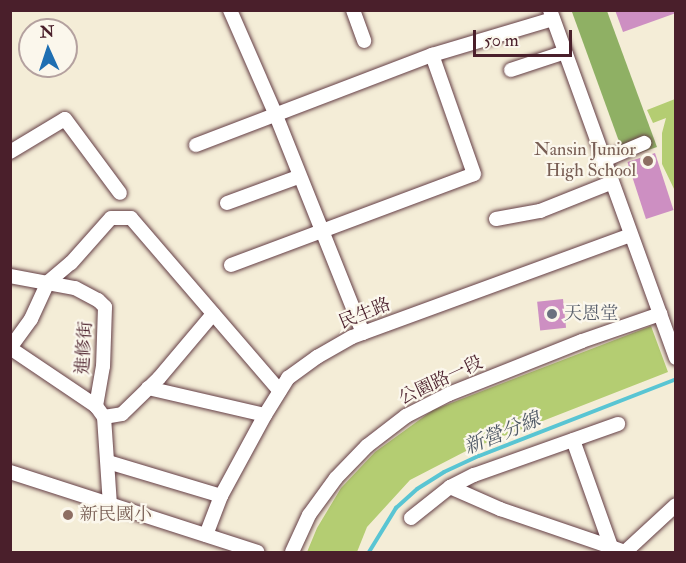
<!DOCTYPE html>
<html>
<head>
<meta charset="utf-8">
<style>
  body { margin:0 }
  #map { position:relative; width:686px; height:563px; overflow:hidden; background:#f4edd7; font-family:"IM FELL Double Pica","Noto Serif TC",serif }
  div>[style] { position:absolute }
  .green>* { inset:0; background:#b4cd72 }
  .forest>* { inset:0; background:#8fb064 }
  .stream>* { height:4px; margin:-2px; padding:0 2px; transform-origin:2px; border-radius:2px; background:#59c5d3 }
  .building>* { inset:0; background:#cd8fc2; transform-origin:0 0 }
  .roads { filter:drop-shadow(0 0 2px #643e45) drop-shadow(0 0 2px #643e45) }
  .minor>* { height:14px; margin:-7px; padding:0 7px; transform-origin:7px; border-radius:7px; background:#fff }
  .dots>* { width:16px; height:16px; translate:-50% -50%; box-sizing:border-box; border:3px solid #fbf7ec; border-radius:50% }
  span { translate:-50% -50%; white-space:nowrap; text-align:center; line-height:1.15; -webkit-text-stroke:4.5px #fbf7ec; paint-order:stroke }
  .education-label { font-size:18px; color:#785e54 }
  .right { translate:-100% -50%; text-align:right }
  .left { translate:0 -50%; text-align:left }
  .street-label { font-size:18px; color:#4a1f2b }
  .worship-label { font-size:18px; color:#5b616d }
  .water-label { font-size:20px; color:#4f5966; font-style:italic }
  .frame { position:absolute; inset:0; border:12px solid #4a1f2b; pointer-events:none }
  .north { position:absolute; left:18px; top:18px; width:60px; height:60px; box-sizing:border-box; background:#fbf7ec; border:2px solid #b4a19f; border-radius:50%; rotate:357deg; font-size:16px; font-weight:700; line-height:24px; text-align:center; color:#4a1f2b }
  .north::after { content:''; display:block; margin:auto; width:21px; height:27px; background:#1f6fb2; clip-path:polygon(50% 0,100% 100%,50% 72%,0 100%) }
  .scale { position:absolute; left:473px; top:30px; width:99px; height:27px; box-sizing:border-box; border:3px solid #4a1f2b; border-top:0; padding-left:8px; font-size:18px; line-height:21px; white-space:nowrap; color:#4a1f2b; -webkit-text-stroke:4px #fbf7ec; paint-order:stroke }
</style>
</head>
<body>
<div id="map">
  <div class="green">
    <i style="clip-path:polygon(675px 99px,674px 147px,675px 191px,662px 164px,662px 133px,666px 118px,653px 123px,647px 110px)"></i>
    <i style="clip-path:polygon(651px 326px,668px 372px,468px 450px,410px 480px,367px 527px,357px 552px,307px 552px,317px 528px,341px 488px,375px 452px,433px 410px)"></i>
  </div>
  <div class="forest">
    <i style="clip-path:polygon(576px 10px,607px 11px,657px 147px,625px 158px,572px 12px)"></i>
  </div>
  <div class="stream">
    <i style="left:369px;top:552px;width:52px;rotate:-58.5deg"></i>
    <i style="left:396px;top:508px;width:28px;rotate:-42deg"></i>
    <i style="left:417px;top:489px;width:32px;rotate:-32deg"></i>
    <i style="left:444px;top:472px;width:38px;rotate:-25deg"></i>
    <i style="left:479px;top:456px;width:212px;rotate:-21.3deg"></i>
  </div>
  <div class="building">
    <i style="clip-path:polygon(615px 10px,676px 10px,676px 13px,623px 32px)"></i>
    <i style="left:655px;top:153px;width:60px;height:29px;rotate:72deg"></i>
    <i style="left:563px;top:299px;width:29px;height:26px;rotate:84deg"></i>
  </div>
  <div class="roads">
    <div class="minor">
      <i style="left:230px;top:10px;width:112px;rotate:66.4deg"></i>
      <i style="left:275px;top:113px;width:237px;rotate:68.2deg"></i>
      <i style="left:353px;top:10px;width:33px;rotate:70deg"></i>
      <i style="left:550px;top:10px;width:370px;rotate:70.1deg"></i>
      <i style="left:511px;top:70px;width:57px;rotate:-18.4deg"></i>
      <i style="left:196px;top:145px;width:253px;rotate:-20.9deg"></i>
      <i style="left:432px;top:55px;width:126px;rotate:-16.6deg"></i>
      <i style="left:10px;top:152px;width:64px;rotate:-31deg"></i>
      <i style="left:65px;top:119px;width:92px;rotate:53.4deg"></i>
      <i style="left:602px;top:161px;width:46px;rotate:-23.2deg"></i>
      <i style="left:227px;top:203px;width:76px;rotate:-20.1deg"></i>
      <i style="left:496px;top:219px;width:45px;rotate:-10.3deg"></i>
      <i style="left:540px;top:211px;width:75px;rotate:-21.8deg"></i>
      <i style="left:231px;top:265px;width:259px;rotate:-20.5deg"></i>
      <i style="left:474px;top:174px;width:126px;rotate:-109.4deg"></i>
      <i style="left:10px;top:276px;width:66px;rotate:10.5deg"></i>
      <i style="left:75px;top:288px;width:26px;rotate:28deg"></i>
      <i style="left:98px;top:300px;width:10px;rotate:45deg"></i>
      <i style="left:105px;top:307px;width:59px;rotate:91.9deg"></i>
      <i style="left:103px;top:366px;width:41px;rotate:99.9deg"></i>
      <i style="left:10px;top:348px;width:36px;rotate:-54deg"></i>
      <i style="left:31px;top:319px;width:41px;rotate:-65.3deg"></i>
      <i style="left:48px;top:282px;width:30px;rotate:-40deg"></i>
      <i style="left:71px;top:263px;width:60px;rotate:-48.4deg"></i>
      <i style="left:111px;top:218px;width:20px"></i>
      <i style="left:131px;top:218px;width:228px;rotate:49.3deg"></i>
      <i style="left:10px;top:348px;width:104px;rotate:34deg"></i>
      <i style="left:96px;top:406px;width:14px;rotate:54deg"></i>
      <i style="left:104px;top:417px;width:87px;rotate:86.1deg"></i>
      <i style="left:148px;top:388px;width:120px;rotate:13deg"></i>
      <i style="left:104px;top:417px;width:18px;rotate:-9deg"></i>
      <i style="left:122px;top:414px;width:52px;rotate:-44.2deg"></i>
      <i style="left:159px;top:378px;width:84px;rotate:-49.8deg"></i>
      <i style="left:573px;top:440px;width:114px;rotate:70.4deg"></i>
      <i style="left:611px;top:547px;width:15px;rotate:20deg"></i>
      <i style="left:108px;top:462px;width:118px;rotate:16.7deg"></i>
      <i style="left:10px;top:472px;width:260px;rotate:17.9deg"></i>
      <i style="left:450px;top:487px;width:55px;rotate:23.7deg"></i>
      <i style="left:500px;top:509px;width:117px;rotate:18.9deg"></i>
      <i style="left:411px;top:518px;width:50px;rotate:-38.5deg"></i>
      <i style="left:450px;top:487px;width:27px;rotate:-27deg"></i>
      <i style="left:474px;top:475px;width:153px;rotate:-19.5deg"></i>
      <i style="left:206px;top:535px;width:42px;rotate:-69deg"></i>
      <i style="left:221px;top:496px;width:92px;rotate:-61.5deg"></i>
      <i style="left:265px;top:415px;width:44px;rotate:-58.1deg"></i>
      <i style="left:288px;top:378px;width:36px;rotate:-36deg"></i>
      <i style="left:317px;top:357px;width:40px;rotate:-29.7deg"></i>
      <i style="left:352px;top:337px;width:296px;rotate:-20.1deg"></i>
      <i style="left:292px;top:552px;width:41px;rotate:-65.3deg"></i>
      <i style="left:309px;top:515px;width:46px;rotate:-53.9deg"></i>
      <i style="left:336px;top:478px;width:45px;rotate:-45.9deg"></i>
      <i style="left:367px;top:446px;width:49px;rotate:-37.6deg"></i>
      <i style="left:406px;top:416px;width:48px;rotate:-27.1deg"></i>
      <i style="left:449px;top:394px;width:143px;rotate:-21.7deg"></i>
      <i style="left:582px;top:341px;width:83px;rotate:-19.1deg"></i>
      <i style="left:625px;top:552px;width:69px;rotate:-42.7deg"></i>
    </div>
  </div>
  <div class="dots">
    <i style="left:648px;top:161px;background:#8d6e63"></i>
    <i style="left:552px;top:314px;background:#6b7280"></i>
    <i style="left:68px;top:515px;background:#8d6e63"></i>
  </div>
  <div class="education-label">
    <span class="right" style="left:636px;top:161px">Nansin Junior<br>High School</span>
    <span class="left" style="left:80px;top:515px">新民國小</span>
  </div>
  <div class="street-label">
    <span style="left:365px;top:314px;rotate:-22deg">民生路</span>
    <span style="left:85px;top:348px;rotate:-86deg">進修街</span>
    <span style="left:441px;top:381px;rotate:-25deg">公園路一段</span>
  </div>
  <div class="worship-label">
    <span class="left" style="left:564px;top:314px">天恩堂</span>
  </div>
  <div class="water-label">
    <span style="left:502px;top:433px;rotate:-22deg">新營分線</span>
  </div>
  <div class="frame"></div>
  <div class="north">N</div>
  <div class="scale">50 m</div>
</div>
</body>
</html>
